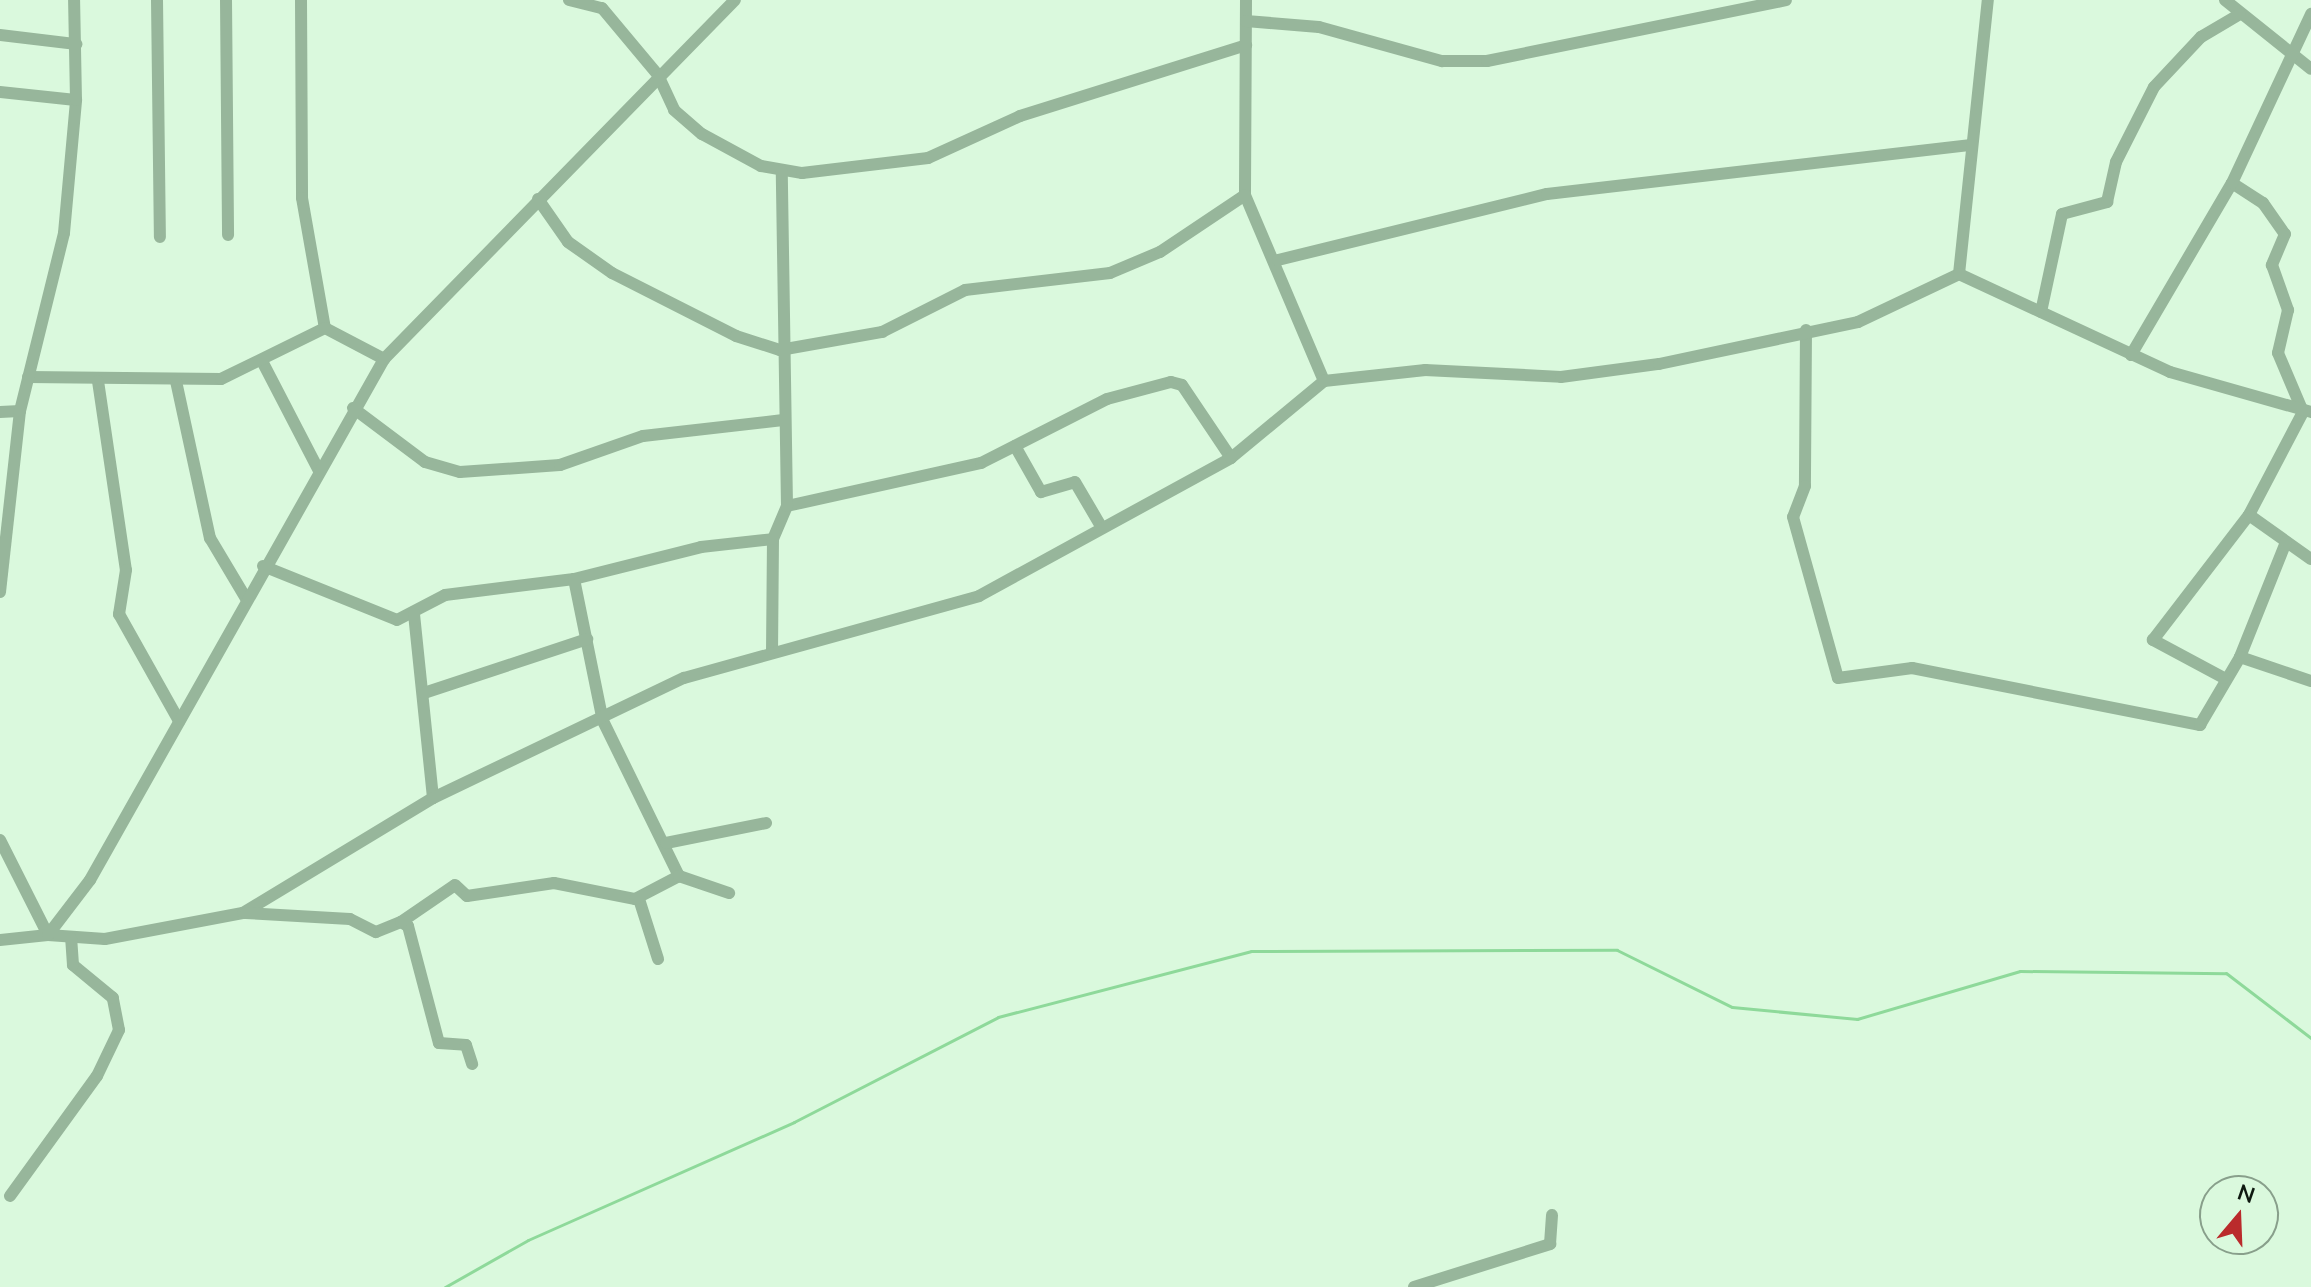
<!DOCTYPE html>
<html>
<head>
<meta charset="utf-8">
<style>
  body { margin:0 }
  #map { position:relative; width:2311px; height:1287px; overflow:hidden; background:#daf9dd; font-family:"Nunito Sans",sans-serif }
  div>[style] { position:absolute }
  .stream>* { height:3px; margin:-1.5px; padding:0 1.5px; transform-origin:1.5px; border-radius:1.5px; background:#8ed99a }
  .minor>* { height:12px; margin:-6px; padding:0 6px; transform-origin:6px; border-radius:6px; background:#97b69b }
  span { translate:-50% -50%; white-space:nowrap; text-align:center; line-height:1.15; -webkit-text-stroke:6px #daf9dd; paint-order:stroke }
  .north { position:absolute; left:2199px; top:1175px; width:80px; height:80px; box-sizing:border-box; background:#daf9dd; border:2px solid #889f8b; border-radius:50%; rotate:19deg; font-size:22px; font-weight:700; line-height:32px; text-align:center; color:#0e1910 }
  .north::after { content:''; display:block; margin:auto; width:28px; height:36px; background:#ba2b2c; clip-path:polygon(50% 0,100% 100%,50% 72%,0 100%) }
</style>
</head>
<body>
<div id="map">
  <div class="stream">
    <i style="left:445px;top:1287px;width:95px;rotate:-29.5deg"></i>
    <i style="left:528px;top:1240px;width:291px;rotate:-23.9deg"></i>
    <i style="left:794px;top:1122px;width:229px;rotate:-27.2deg"></i>
    <i style="left:998px;top:1017px;width:261px;rotate:-14.6deg"></i>
    <i style="left:1251px;top:951px;width:366px;rotate:-0.2deg"></i>
    <i style="left:1617px;top:950px;width:128px;rotate:26.4deg"></i>
    <i style="left:1732px;top:1007px;width:126px;rotate:5.5deg"></i>
    <i style="left:1857px;top:1019px;width:170px;rotate:-16.4deg"></i>
    <i style="left:2020px;top:971px;width:206px;rotate:0.6deg"></i>
    <i style="left:2226px;top:973px;width:107px;rotate:37.4deg"></i>
  </div>
  <div class="minor">
    <i style="left:157px;top:0;width:237px;rotate:89.3deg"></i>
    <i style="left:226px;top:0;width:235px;rotate:89.5deg"></i>
    <i style="left:301px;top:0;width:198px;rotate:89.7deg"></i>
    <i style="left:302px;top:198px;width:132px;rotate:80deg"></i>
    <i style="left:569px;top:0;width:34px;rotate:14deg"></i>
    <i style="left:602px;top:8px;width:87px;rotate:50.1deg"></i>
    <i style="left:658px;top:75px;width:38px;rotate:65deg"></i>
    <i style="left:674px;top:110px;width:37px;rotate:41deg"></i>
    <i style="left:702px;top:134px;width:67px;rotate:28.5deg"></i>
    <i style="left:761px;top:166px;width:42px;rotate:9.7deg"></i>
    <i style="left:802px;top:173px;width:127px;rotate:-6.8deg"></i>
    <i style="left:928px;top:158px;width:101px;rotate:-24.5deg"></i>
    <i style="left:1020px;top:116px;width:237px;rotate:-17.4deg"></i>
    <i style="left:1246px;top:0;width:195px;rotate:90.3deg"></i>
    <i style="left:1245px;top:195px;width:202px;rotate:67deg"></i>
    <i style="left:2225px;top:0;width:110px;rotate:38.7deg"></i>
    <i style="left:1246px;top:21px;width:73px;rotate:4.7deg"></i>
    <i style="left:1319px;top:27px;width:128px;rotate:15.5deg"></i>
    <i style="left:1442px;top:61px;width:45px"></i>
    <i style="left:1487px;top:61px;width:305px;rotate:-11.5deg"></i>
    <i style="left:0;top:35px;width:77px;rotate:6.8deg"></i>
    <i style="left:0;top:92px;width:76px;rotate:6deg"></i>
    <i style="left:2232px;top:183px;width:37px;rotate:33deg"></i>
    <i style="left:2263px;top:203px;width:38px;rotate:55deg"></i>
    <i style="left:2285px;top:234px;width:34px;rotate:113deg"></i>
    <i style="left:2272px;top:265px;width:48px;rotate:70.4deg"></i>
    <i style="left:2288px;top:310px;width:44px;rotate:103.1deg"></i>
    <i style="left:2278px;top:353px;width:64px;rotate:67deg"></i>
    <i style="left:2303px;top:412px;width:116px;rotate:117.7deg"></i>
    <i style="left:2249px;top:515px;width:76px;rotate:35.4deg"></i>
    <i style="left:538px;top:199px;width:52px;rotate:55.1deg"></i>
    <i style="left:568px;top:242px;width:54px;rotate:35.2deg"></i>
    <i style="left:612px;top:273px;width:139px;rotate:26.9deg"></i>
    <i style="left:736px;top:336px;width:46px;rotate:17.7deg"></i>
    <i style="left:780px;top:350px;width:104px;rotate:-10deg"></i>
    <i style="left:882px;top:332px;width:93px;rotate:-26.8deg"></i>
    <i style="left:965px;top:290px;width:146px;rotate:-6.7deg"></i>
    <i style="left:1110px;top:273px;width:54px;rotate:-22.8deg"></i>
    <i style="left:1160px;top:252px;width:102px;rotate:-33.8deg"></i>
    <i style="left:1278px;top:260px;width:277px;rotate:-13.8deg"></i>
    <i style="left:1547px;top:194px;width:425px;rotate:-6.6deg"></i>
    <i style="left:1959px;top:274px;width:276px;rotate:-84deg"></i>
    <i style="left:2041px;top:312px;width:100px;rotate:-77.9deg"></i>
    <i style="left:2062px;top:214px;width:47px;rotate:-14.9deg"></i>
    <i style="left:2107px;top:202px;width:41px;rotate:-77.3deg"></i>
    <i style="left:2116px;top:162px;width:84px;rotate:-63.1deg"></i>
    <i style="left:2154px;top:87px;width:69px;rotate:-46.8deg"></i>
    <i style="left:2201px;top:37px;width:45px;rotate:-30.5deg"></i>
    <i style="left:1806px;top:330px;width:156px;rotate:90.4deg"></i>
    <i style="left:1805px;top:486px;width:33px;rotate:111deg"></i>
    <i style="left:1793px;top:517px;width:167px;rotate:74.4deg"></i>
    <i style="left:1838px;top:678px;width:75px;rotate:-7.7deg"></i>
    <i style="left:1912px;top:668px;width:294px;rotate:11.2deg"></i>
    <i style="left:2200px;top:725px;width:79px;rotate:-59.5deg"></i>
    <i style="left:2240px;top:657px;width:124px;rotate:-68.2deg"></i>
    <i style="left:2131px;top:355px;width:199px;rotate:-59.6deg"></i>
    <i style="left:2232px;top:183px;width:187px;rotate:-64.9deg"></i>
    <i style="left:262px;top:361px;width:124px;rotate:62.6deg"></i>
    <i style="left:28px;top:377px;width:193px;rotate:0.6deg"></i>
    <i style="left:221px;top:379px;width:116px;rotate:-26.1deg"></i>
    <i style="left:325px;top:328px;width:67px;rotate:27.7deg"></i>
    <i style="left:98px;top:381px;width:191px;rotate:81.6deg"></i>
    <i style="left:126px;top:570px;width:45px;rotate:99deg"></i>
    <i style="left:119px;top:614px;width:123px;rotate:60.7deg"></i>
    <i style="left:176px;top:381px;width:161px;rotate:77.8deg"></i>
    <i style="left:210px;top:538px;width:72px;rotate:59.2deg"></i>
    <i style="left:353px;top:408px;width:90px;rotate:36.9deg"></i>
    <i style="left:425px;top:462px;width:36px;rotate:16deg"></i>
    <i style="left:460px;top:472px;width:100px;rotate:-4deg"></i>
    <i style="left:560px;top:465px;width:88px;rotate:-19.3deg"></i>
    <i style="left:643px;top:436px;width:141px;rotate:-6.5deg"></i>
    <i style="left:0;top:412px;width:20px;rotate:-3deg"></i>
    <i style="left:1015px;top:446px;width:53px;rotate:60.5deg"></i>
    <i style="left:1041px;top:492px;width:35px;rotate:-16deg"></i>
    <i style="left:1075px;top:482px;width:53px;rotate:59.6deg"></i>
    <i style="left:787px;top:506px;width:199px;rotate:-12.5deg"></i>
    <i style="left:981px;top:463px;width:141px;rotate:-26.9deg"></i>
    <i style="left:1107px;top:399px;width:66px;rotate:-14.9deg"></i>
    <i style="left:1171px;top:382px;width:11px;rotate:15deg"></i>
    <i style="left:1182px;top:385px;width:88px;rotate:56.1deg"></i>
    <i style="left:263px;top:566px;width:144px;rotate:21.9deg"></i>
    <i style="left:397px;top:620px;width:54px;rotate:-27.5deg"></i>
    <i style="left:445px;top:595px;width:130px;rotate:-7.1deg"></i>
    <i style="left:574px;top:579px;width:131px;rotate:-14.1deg"></i>
    <i style="left:701px;top:547px;width:72px;rotate:-6.3deg"></i>
    <i style="left:574px;top:579px;width:145px;rotate:78.5deg"></i>
    <i style="left:603px;top:721px;width:173px;rotate:63.9deg"></i>
    <i style="left:0;top:592px;width:182px;rotate:-83.7deg"></i>
    <i style="left:20px;top:411px;width:183px;rotate:-76.1deg"></i>
    <i style="left:64px;top:233px;width:134px;rotate:-84.8deg"></i>
    <i style="left:76px;top:100px;width:100px;rotate:-91.1deg"></i>
    <i style="left:414px;top:614px;width:185px;rotate:84.1deg"></i>
    <i style="left:772px;top:653px;width:114px;rotate:-89.5deg"></i>
    <i style="left:773px;top:539px;width:36px;rotate:-67deg"></i>
    <i style="left:787px;top:506px;width:335px;rotate:-90.9deg"></i>
    <i style="left:2240px;top:657px;width:75px;rotate:18.7deg"></i>
    <i style="left:2224px;top:678px;width:81px;rotate:-151.8deg"></i>
    <i style="left:2153px;top:640px;width:158px;rotate:-52.5deg"></i>
    <i style="left:424px;top:693px;width:172px;rotate:-18.3deg"></i>
    <i style="left:0;top:840px;width:106px;rotate:63.2deg"></i>
    <i style="left:48px;top:935px;width:57px;rotate:4deg"></i>
    <i style="left:105px;top:939px;width:140px;rotate:-10.7deg"></i>
    <i style="left:243px;top:913px;width:222px;rotate:-31.2deg"></i>
    <i style="left:433px;top:798px;width:278px;rotate:-25.6deg"></i>
    <i style="left:684px;top:678px;width:306px;rotate:-15.5deg"></i>
    <i style="left:979px;top:596px;width:287px;rotate:-28.7deg"></i>
    <i style="left:1231px;top:458px;width:121px;rotate:-39.6deg"></i>
    <i style="left:1324px;top:381px;width:102px;rotate:-6.2deg"></i>
    <i style="left:1425px;top:370px;width:136px;rotate:2.9deg"></i>
    <i style="left:1561px;top:377px;width:99px;rotate:-7.6deg"></i>
    <i style="left:1659px;top:364px;width:203px;rotate:-11.9deg"></i>
    <i style="left:1858px;top:322px;width:112px;rotate:-25.4deg"></i>
    <i style="left:1959px;top:274px;width:233px;rotate:24.9deg"></i>
    <i style="left:2170px;top:372px;width:147px;rotate:15.8deg"></i>
    <i style="left:666px;top:843px;width:102px;rotate:-11.3deg"></i>
    <i style="left:639px;top:899px;width:63px;rotate:72.4deg"></i>
    <i style="left:246px;top:913px;width:104px;rotate:3.3deg"></i>
    <i style="left:350px;top:919px;width:29px;rotate:27deg"></i>
    <i style="left:376px;top:932px;width:27px;rotate:-22deg"></i>
    <i style="left:401px;top:922px;width:8px;rotate:30deg"></i>
    <i style="left:408px;top:926px;width:121px;rotate:75.2deg"></i>
    <i style="left:439px;top:1043px;width:27px;rotate:4deg"></i>
    <i style="left:466px;top:1045px;width:20px;rotate:72deg"></i>
    <i style="left:401px;top:922px;width:65px;rotate:-34.4deg"></i>
    <i style="left:455px;top:885px;width:16px;rotate:43deg"></i>
    <i style="left:467px;top:896px;width:88px;rotate:-8.5deg"></i>
    <i style="left:554px;top:883px;width:83px;rotate:11.2deg"></i>
    <i style="left:635px;top:899px;width:50px;rotate:-27.6deg"></i>
    <i style="left:679px;top:876px;width:53px;rotate:18.8deg"></i>
    <i style="left:0;top:940px;width:48px;rotate:-5.9deg"></i>
    <i style="left:48px;top:935px;width:69px;rotate:-52.6deg"></i>
    <i style="left:90px;top:880px;width:598px;rotate:-60.56deg"></i>
    <i style="left:384px;top:359px;width:502px;rotate:-45.65deg"></i>
    <i style="left:10px;top:1196px;width:148px;rotate:-54.1deg"></i>
    <i style="left:97px;top:1076px;width:51px;rotate:-64.4deg"></i>
    <i style="left:119px;top:1030px;width:33px;rotate:-101deg"></i>
    <i style="left:113px;top:998px;width:52px;rotate:-140.5deg"></i>
    <i style="left:73px;top:965px;width:26px;rotate:-94deg"></i>
    <i style="left:1414px;top:1287px;width:143px;rotate:-17.5deg"></i>
    <i style="left:1550px;top:1244px;width:29px;rotate:-86deg"></i>
  </div>
  <div class="north">N</div>
</div>
</body>
</html>
